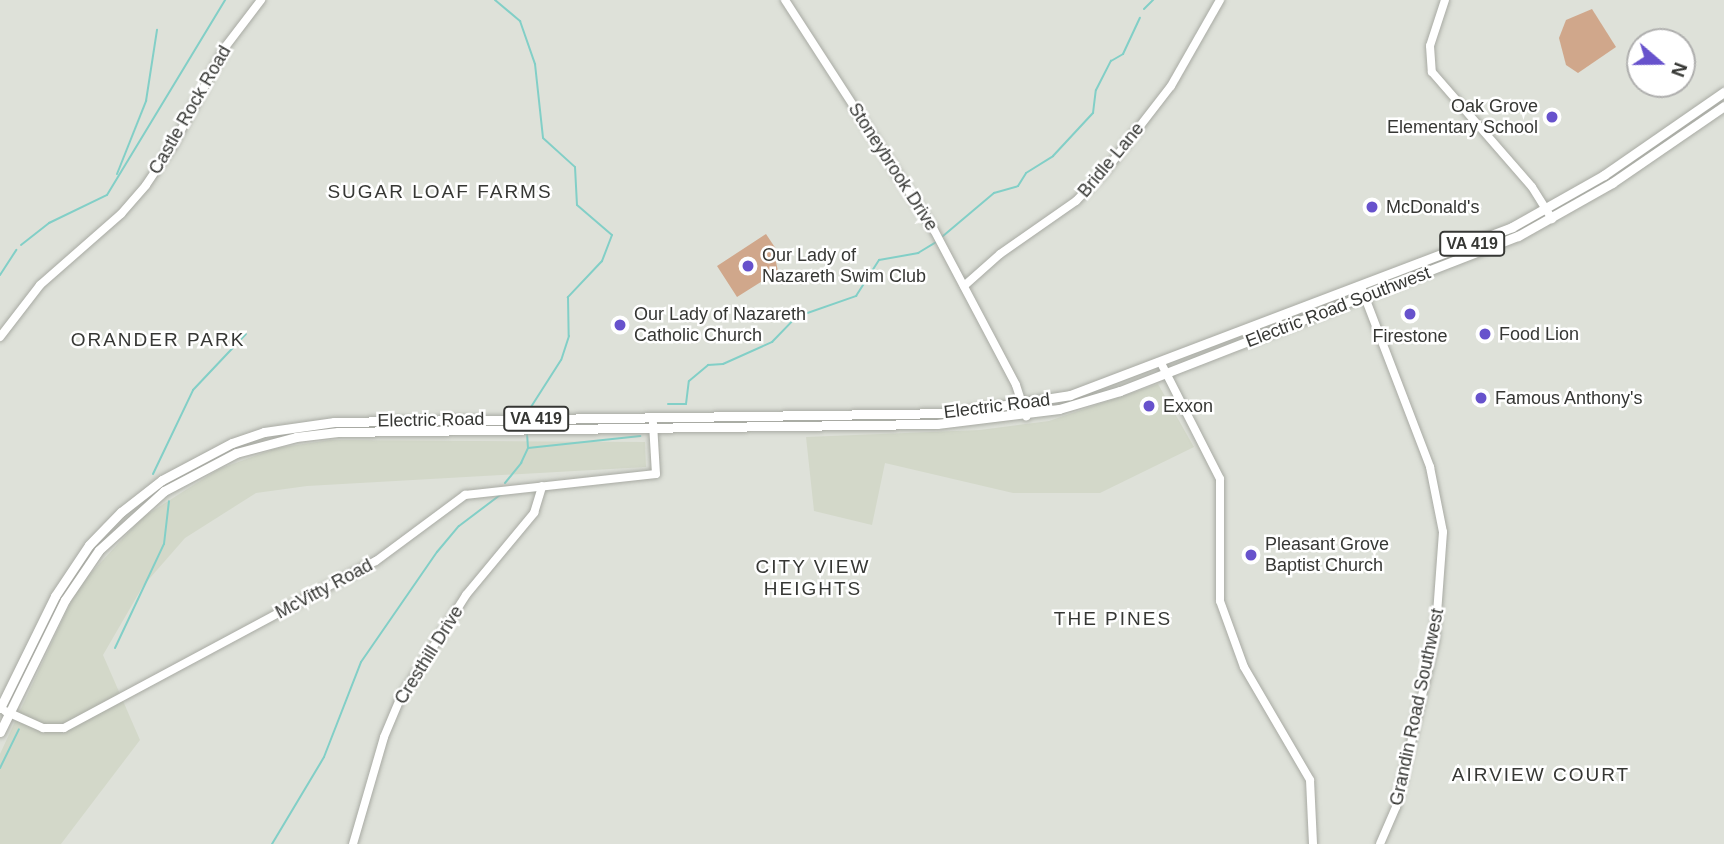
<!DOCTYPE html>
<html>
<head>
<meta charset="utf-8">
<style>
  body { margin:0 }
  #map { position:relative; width:1724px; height:844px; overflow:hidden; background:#dee1d9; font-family:Arial,sans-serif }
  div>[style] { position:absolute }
  .built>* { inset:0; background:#d3d8c9 }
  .green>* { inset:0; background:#d0a78b }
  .stream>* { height:2px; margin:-1px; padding:0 1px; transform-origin:1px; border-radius:1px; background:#82cfc7 }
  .roads { filter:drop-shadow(0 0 2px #a8aaa3) drop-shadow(0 0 2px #a8aaa3) }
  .secondary>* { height:8px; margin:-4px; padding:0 4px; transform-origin:4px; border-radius:4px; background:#fff }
  .primary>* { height:9px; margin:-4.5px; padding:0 4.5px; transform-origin:4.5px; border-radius:4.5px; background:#fff }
  .dots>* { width:19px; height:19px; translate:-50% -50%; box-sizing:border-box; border:4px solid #fff; border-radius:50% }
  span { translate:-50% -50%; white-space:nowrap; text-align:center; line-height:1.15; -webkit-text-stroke:5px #fff; paint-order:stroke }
  .shield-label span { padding:2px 5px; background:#fff; border:2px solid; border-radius:5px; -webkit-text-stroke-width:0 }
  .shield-label { font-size:16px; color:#363734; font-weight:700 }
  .poi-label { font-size:18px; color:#363734 }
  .right { translate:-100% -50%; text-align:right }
  .left { translate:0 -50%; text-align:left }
  .street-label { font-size:18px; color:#363734 }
  .neighbourhood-label { font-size:19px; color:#363734; letter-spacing:2px }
  .north { position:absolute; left:1626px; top:28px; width:70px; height:70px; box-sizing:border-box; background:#fff; border:2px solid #afafae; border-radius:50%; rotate:110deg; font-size:19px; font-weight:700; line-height:28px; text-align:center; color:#363734 }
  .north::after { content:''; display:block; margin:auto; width:24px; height:32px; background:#6752cc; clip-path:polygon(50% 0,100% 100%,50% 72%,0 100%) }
</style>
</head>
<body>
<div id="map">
  <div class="built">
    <i style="clip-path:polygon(1158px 384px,1194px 447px,1100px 493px,1013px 493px,885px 463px,872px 525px,814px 511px,806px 437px,980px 430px,1049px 421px)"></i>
    <i style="clip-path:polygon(330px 440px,645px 442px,646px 467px,307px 486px,256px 493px,185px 538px,143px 586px,103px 655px,140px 740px,61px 844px,0 844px,0 754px,72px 599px,89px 575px,143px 517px,219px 469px,277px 448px)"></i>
  </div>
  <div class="green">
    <i style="clip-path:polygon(1592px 9px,1616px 47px,1578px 73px,1566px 65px,1559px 38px,1566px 20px)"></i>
    <i style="clip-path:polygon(766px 234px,782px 258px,776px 262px,778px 271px,737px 297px,717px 266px)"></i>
  </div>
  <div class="stream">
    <i style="left:495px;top:0;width:33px;rotate:40deg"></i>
    <i style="left:520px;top:21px;width:46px;rotate:70.8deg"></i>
    <i style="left:535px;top:64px;width:74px;rotate:83.8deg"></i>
    <i style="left:543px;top:138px;width:43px;rotate:42.2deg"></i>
    <i style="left:575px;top:167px;width:38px;rotate:87deg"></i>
    <i style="left:577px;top:205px;width:46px;rotate:40.6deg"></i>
    <i style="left:612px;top:235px;width:28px;rotate:111deg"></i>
    <i style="left:602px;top:261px;width:50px;rotate:133.4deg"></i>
    <i style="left:568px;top:297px;width:39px;rotate:89deg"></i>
    <i style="left:569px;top:336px;width:25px;rotate:108deg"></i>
    <i style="left:561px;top:360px;width:59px;rotate:122.6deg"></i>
    <i style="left:1144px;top:9px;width:13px;rotate:-45deg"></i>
    <i style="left:117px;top:174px;width:79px;rotate:-68.3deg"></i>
    <i style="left:146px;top:101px;width:72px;rotate:-81.2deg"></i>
    <i style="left:943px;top:236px;width:67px;rotate:-40.1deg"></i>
    <i style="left:994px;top:193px;width:25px;rotate:-16deg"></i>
    <i style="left:1018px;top:186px;width:15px;rotate:-58deg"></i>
    <i style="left:1026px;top:173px;width:32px;rotate:-32deg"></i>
    <i style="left:1053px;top:156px;width:59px;rotate:-47.1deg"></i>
    <i style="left:1093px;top:113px;width:23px;rotate:-83deg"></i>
    <i style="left:1096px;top:90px;width:33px;rotate:-63deg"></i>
    <i style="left:1111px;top:61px;width:14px;rotate:-30deg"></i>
    <i style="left:1123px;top:54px;width:40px;rotate:-65deg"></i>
    <i style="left:21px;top:245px;width:36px;rotate:-38deg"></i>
    <i style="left:49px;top:223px;width:64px;rotate:-25.8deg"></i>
    <i style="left:107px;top:195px;width:228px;rotate:-58.8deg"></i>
    <i style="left:0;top:275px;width:30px;rotate:-57deg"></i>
    <i style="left:668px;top:404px;width:18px"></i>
    <i style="left:686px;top:404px;width:23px;rotate:-83deg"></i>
    <i style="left:689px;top:381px;width:25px;rotate:-40deg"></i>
    <i style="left:708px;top:365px;width:15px;rotate:-4deg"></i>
    <i style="left:723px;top:364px;width:54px;rotate:-24.2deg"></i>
    <i style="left:772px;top:342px;width:35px;rotate:-46deg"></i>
    <i style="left:796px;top:317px;width:64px;rotate:-19.3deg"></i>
    <i style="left:856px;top:296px;width:43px;rotate:-57.4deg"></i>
    <i style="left:879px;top:260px;width:40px;rotate:-10deg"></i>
    <i style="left:918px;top:253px;width:21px;rotate:-31deg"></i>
    <i style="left:528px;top:448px;width:113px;rotate:-6.1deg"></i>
    <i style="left:153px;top:474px;width:93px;rotate:-64.5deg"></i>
    <i style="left:193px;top:390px;width:77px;rotate:-46.6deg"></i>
    <i style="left:505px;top:483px;width:26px;rotate:-51deg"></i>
    <i style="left:521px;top:463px;width:17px;rotate:-65deg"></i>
    <i style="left:528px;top:448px;width:13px;rotate:-94deg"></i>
    <i style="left:115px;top:648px;width:115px;rotate:-64.8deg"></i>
    <i style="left:164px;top:544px;width:43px;rotate:-83.4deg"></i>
    <i style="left:0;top:768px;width:43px;rotate:-64deg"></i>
    <i style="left:272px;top:844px;width:101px;rotate:-59.1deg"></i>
    <i style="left:324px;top:757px;width:102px;rotate:-68.7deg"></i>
    <i style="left:361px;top:662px;width:134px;rotate:-55.4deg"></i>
    <i style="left:437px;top:552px;width:34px;rotate:-50deg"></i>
    <i style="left:459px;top:526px;width:51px;rotate:-37.1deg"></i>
  </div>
  <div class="roads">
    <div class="secondary">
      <i style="left:785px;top:0;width:274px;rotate:57.1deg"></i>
      <i style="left:934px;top:230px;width:175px;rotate:62.1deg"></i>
      <i style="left:1016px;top:385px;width:33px;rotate:72deg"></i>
      <i style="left:1445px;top:0;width:48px;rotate:108.1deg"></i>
      <i style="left:1430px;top:46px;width:26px;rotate:86deg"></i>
      <i style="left:1432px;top:72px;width:152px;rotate:49deg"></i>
      <i style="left:1532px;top:187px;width:38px;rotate:58deg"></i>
      <i style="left:964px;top:286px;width:48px;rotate:-41.6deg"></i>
      <i style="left:1000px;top:254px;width:93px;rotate:-34.9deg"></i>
      <i style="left:1076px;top:201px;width:43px;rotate:-45.9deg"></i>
      <i style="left:1106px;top:170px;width:106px;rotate:-52.3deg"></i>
      <i style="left:1171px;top:86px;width:99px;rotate:-60.3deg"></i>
      <i style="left:1361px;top:287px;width:193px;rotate:69deg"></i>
      <i style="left:1430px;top:467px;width:66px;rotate:78.7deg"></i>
      <i style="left:1443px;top:532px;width:108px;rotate:94.2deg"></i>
      <i style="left:1435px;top:640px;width:171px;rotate:103.1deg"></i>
      <i style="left:1396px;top:807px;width:40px;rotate:113.4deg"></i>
      <i style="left:0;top:337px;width:66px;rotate:-52.4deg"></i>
      <i style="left:40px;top:285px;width:108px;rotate:-41.2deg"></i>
      <i style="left:121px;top:214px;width:38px;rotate:-49deg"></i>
      <i style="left:146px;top:185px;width:48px;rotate:-56deg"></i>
      <i style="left:173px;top:145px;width:112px;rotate:-61.8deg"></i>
      <i style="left:226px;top:46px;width:58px;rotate:-52.7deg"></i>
      <i style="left:1161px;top:363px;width:130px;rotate:63deg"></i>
      <i style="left:1220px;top:479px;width:122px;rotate:90deg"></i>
      <i style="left:1220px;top:601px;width:70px;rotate:70deg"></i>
      <i style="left:1244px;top:667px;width:131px;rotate:59.7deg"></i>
      <i style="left:1310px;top:780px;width:64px;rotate:87.3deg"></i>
      <i style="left:5px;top:711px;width:42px;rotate:24.1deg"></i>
      <i style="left:43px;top:728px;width:21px"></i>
      <i style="left:64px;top:728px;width:354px;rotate:-28.2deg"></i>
      <i style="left:376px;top:561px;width:111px;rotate:-36.6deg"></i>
      <i style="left:465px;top:495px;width:192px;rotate:-6.3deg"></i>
      <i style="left:656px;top:474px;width:51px;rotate:-93.4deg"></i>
      <i style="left:353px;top:844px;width:111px;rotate:-73.8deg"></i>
      <i style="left:384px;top:737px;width:41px;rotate:-67.2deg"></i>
      <i style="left:400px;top:699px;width:123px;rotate:-57.6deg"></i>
      <i style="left:466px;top:595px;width:107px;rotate:-50.3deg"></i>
      <i style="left:534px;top:513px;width:28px;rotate:-73deg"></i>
    </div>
    <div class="primary">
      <i style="left:0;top:708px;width:125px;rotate:-63.8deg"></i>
      <i style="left:55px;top:596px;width:61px;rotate:-56.3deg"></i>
      <i style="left:89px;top:545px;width:46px;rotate:-45.9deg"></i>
      <i style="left:121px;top:512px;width:52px;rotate:-38deg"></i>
      <i style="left:162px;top:480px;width:79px;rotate:-27.9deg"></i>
      <i style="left:232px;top:443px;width:34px;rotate:-19deg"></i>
      <i style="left:264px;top:432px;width:71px;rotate:-8.1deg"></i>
      <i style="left:334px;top:422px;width:619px;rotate:-0.83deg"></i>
      <i style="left:953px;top:413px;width:118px;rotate:-8.7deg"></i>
      <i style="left:1070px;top:395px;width:473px;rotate:-20.8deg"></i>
      <i style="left:1512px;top:227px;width:106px;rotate:-29.5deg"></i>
      <i style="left:1604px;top:175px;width:146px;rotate:-34.7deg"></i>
      <i style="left:0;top:732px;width:147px;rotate:-63.8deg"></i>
      <i style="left:65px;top:600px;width:60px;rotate:-55.8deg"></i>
      <i style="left:99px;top:550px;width:88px;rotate:-42.2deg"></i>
      <i style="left:164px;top:491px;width:81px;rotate:-27.8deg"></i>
      <i style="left:236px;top:453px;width:62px;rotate:-14.9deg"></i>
      <i style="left:296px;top:437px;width:42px;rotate:-6.8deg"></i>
      <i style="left:338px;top:432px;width:599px;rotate:-0.77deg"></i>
      <i style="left:937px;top:424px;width:123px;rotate:-7deg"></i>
      <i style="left:1059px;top:409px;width:64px;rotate:-16.4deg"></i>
      <i style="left:1120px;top:391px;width:427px;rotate:-21.3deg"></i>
      <i style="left:1518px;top:236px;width:108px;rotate:-29.4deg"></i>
      <i style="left:1612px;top:183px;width:136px;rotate:-34.5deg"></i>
    </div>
  </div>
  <div class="dots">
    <i style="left:1552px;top:117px;background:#6752cc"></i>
    <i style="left:1372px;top:207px;background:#6752cc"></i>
    <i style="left:748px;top:266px;background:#6752cc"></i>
    <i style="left:1410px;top:314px;background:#6752cc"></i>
    <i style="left:620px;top:325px;background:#6752cc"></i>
    <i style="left:1485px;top:334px;background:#6752cc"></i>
    <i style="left:1481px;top:398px;background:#6752cc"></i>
    <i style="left:1149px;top:406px;background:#6752cc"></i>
    <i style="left:1251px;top:555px;background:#6752cc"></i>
  </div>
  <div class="shield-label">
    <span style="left:1472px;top:244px">VA 419</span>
    <span style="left:536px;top:419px">VA 419</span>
  </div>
  <div class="poi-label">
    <span class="right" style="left:1538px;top:117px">Oak Grove<br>Elementary School</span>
    <span class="left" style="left:1386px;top:207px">McDonald's</span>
    <span class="left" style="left:762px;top:266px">Our Lady of<br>Nazareth Swim Club</span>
    <span class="left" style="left:634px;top:325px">Our Lady of Nazareth<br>Catholic Church</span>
    <span class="left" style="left:1499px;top:334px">Food Lion</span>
    <span style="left:1410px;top:336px">Firestone</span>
    <span class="left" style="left:1495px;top:398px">Famous Anthony's</span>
    <span class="left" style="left:1163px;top:406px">Exxon</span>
    <span class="left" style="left:1265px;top:555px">Pleasant Grove<br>Baptist Church</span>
  </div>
  <div class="street-label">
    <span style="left:190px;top:110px;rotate:-60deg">Castle Rock Road</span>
    <span style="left:1111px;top:160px;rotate:-50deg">Bridle Lane</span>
    <span style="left:893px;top:167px;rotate:57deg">Stoneybrook Drive</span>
    <span style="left:1338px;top:307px;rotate:-21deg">Electric Road Southwest</span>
    <span style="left:997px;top:406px;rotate:-7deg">Electric Road</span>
    <span style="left:431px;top:420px;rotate:-1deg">Electric Road</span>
    <span style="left:324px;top:589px;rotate:-28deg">McVitty Road</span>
    <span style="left:429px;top:655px;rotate:-58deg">Cresthill Drive</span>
    <span style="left:1417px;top:707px;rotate:-78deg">Grandin Road Southwest</span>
  </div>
  <div class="neighbourhood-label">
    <span style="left:440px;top:192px">SUGAR LOAF FARMS</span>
    <span style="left:158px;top:340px">ORANDER PARK</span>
    <span style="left:813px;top:578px">CITY VIEW<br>HEIGHTS</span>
    <span style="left:1113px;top:619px">THE PINES</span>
    <span style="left:1541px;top:775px">AIRVIEW COURT</span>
  </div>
  <div class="north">N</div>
</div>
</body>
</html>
